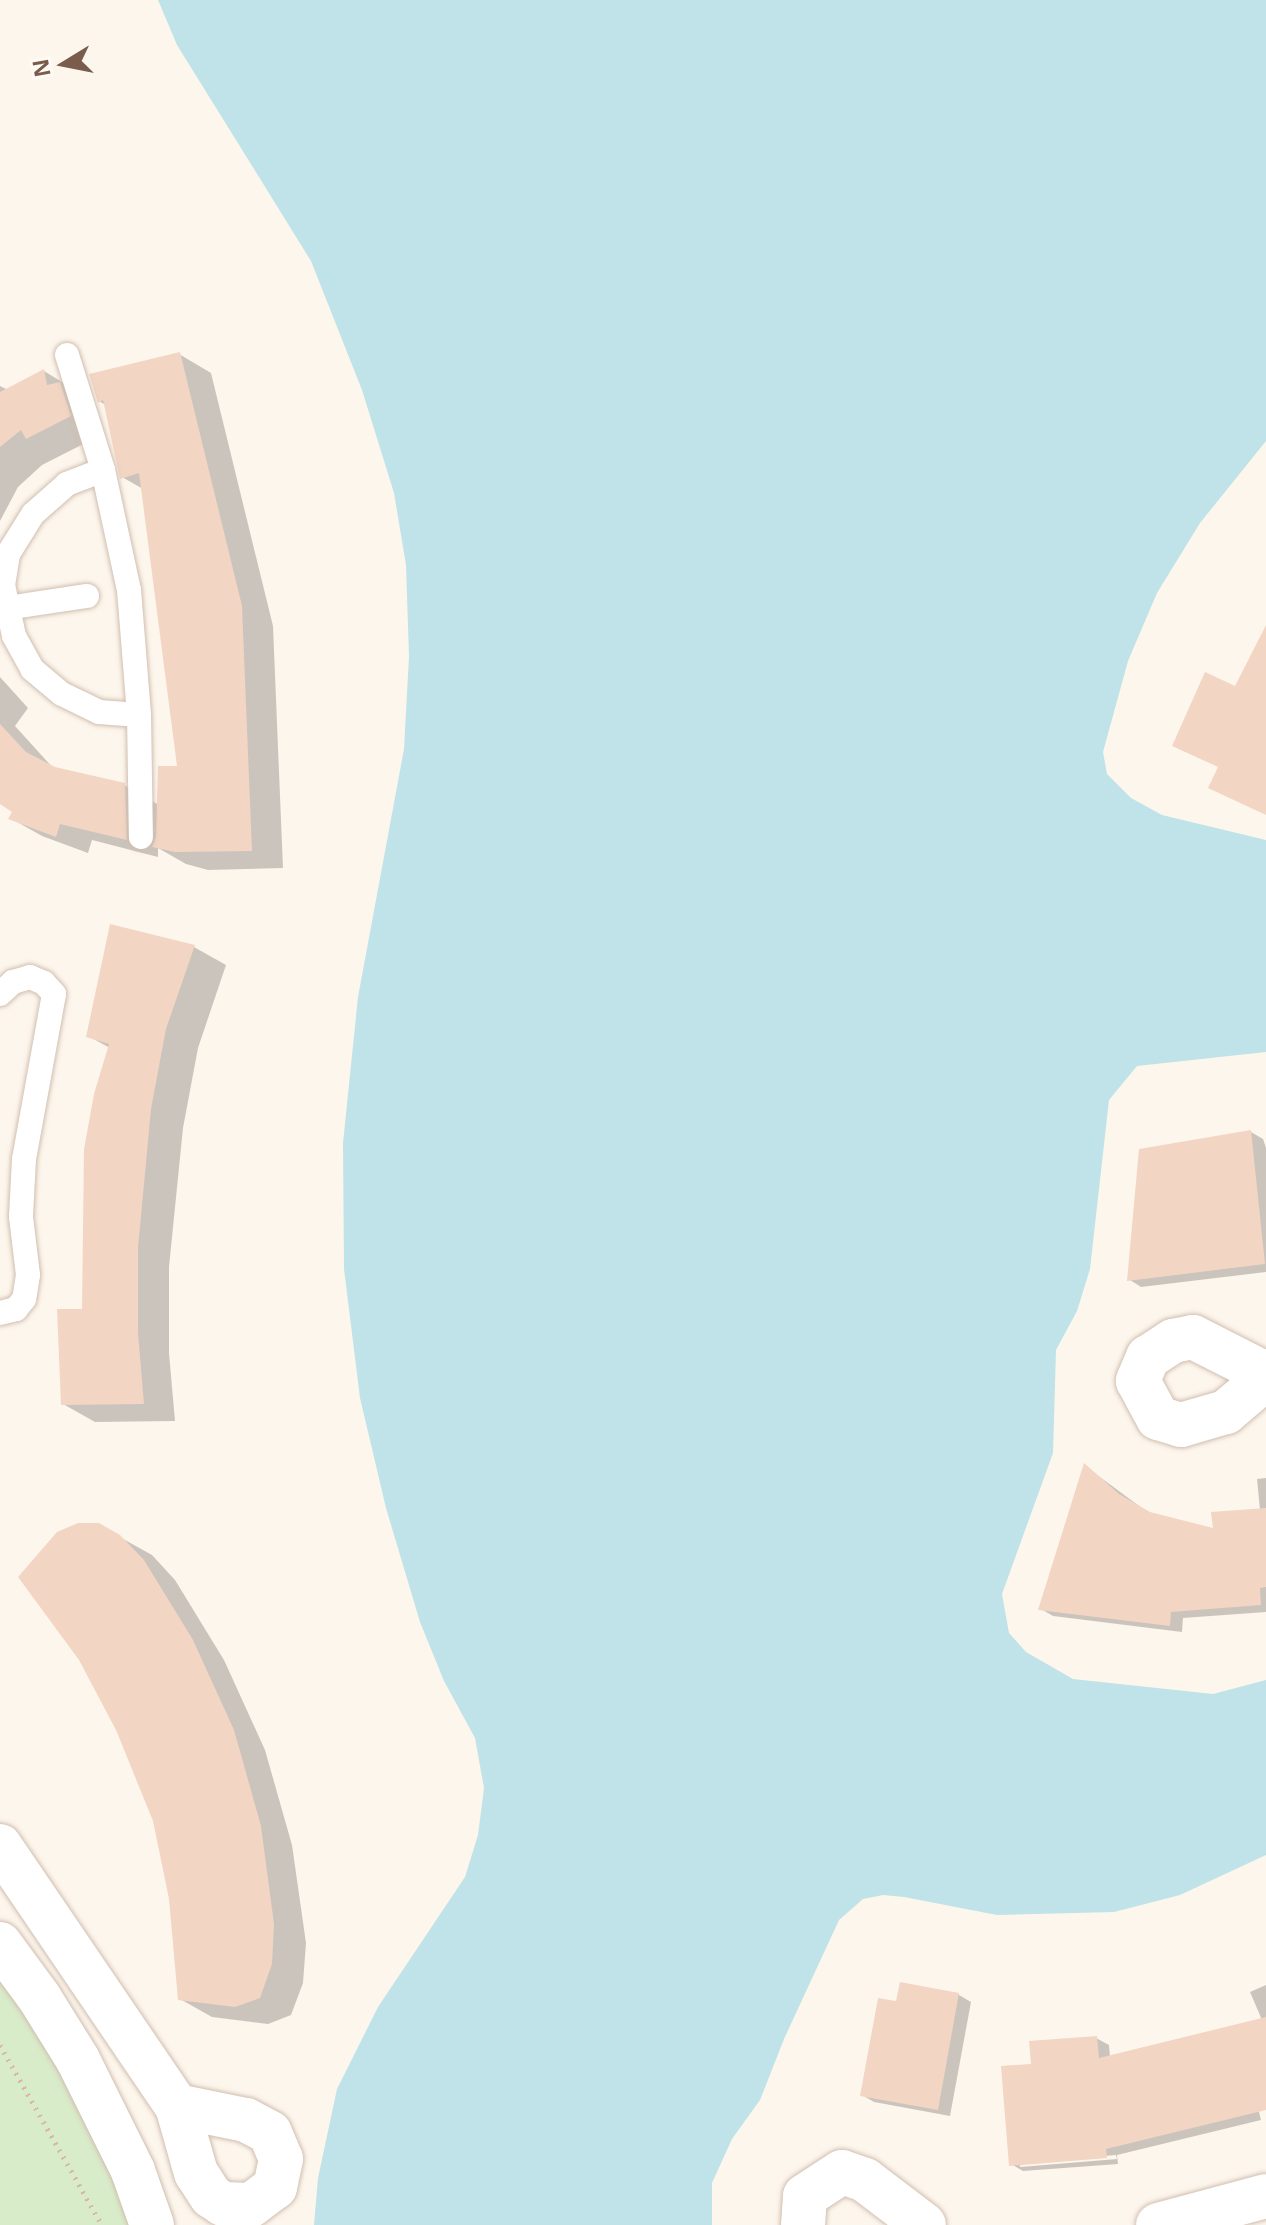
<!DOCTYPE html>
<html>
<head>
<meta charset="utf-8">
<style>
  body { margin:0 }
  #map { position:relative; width:1266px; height:2225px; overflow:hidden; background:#fdf6ec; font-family:"Open Sans",sans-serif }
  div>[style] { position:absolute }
  .green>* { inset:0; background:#d8ecc9 }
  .water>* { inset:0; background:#bfe3e8 }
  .shadow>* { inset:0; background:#0003 }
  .building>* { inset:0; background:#f3d5c3 }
  .path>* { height:5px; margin-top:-2.5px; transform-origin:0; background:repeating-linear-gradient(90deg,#d9b8a5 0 2px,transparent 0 8px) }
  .roads { filter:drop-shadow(0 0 2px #d1beb0) drop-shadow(0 0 2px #d1beb0) }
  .service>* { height:24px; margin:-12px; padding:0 12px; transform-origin:12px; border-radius:12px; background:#fff }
  .minor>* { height:44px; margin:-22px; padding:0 22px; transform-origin:22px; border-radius:22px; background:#fff }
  span { translate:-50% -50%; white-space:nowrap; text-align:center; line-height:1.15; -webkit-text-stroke:6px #fffaf3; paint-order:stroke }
  .north { position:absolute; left:24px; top:24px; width:80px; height:80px; -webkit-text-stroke:6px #fffaf3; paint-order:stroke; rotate:260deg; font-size:22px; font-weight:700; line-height:32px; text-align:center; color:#7a5c4d }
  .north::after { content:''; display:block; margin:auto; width:28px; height:36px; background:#7a5c4d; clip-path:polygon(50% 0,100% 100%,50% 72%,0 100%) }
</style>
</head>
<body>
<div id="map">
  <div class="green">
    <i style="clip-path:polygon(0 1968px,70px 2074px,138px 2225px,0 2225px)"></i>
  </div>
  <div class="water">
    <i style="clip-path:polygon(158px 0,1266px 0,1266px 441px,1200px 523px,1157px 593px,1128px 661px,1103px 752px,1107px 774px,1131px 798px,1162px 815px,1266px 840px,1266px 1052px,1137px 1066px,1109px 1100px,1090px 1269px,1077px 1311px,1056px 1350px,1053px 1453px,1002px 1594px,1009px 1633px,1026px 1652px,1073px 1679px,1213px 1694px,1266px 1680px,1266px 1855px,1180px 1895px,1114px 1912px,997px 1915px,904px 1897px,883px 1895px,863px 1899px,839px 1920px,784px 2039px,760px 2100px,732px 2139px,712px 2183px,712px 2225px,314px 2225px,318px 2178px,337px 2089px,378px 2007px,465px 1877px,478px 1835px,484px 1788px,475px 1738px,444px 1681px,420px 1622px,386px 1508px,360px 1398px,344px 1269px,343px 1143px,358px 997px,404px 749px,409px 656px,406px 565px,394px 493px,362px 390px,311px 261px,177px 45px)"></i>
  </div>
  <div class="shadow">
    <i style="clip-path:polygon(179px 354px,211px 373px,273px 626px,283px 868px,208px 870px,186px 864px,158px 848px,158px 857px,92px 840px,88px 853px,42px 836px,10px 818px,15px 811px,0 801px,0 677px,28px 708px,15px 726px,54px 769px,124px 785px,159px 805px,180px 768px,143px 489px,122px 477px,107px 406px,99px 401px)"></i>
    <i style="clip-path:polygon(44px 371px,75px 390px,101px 435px,42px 465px,18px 487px,0 521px,0 386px,8px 390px)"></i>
    <i style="clip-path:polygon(194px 947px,226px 965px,198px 1048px,183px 1128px,169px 1267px,169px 1353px,175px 1421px,95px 1422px,63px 1404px,84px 1311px,110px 1048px,88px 1036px)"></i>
    <i style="clip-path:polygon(1251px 1132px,1263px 1139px,1266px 1148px,1266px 1272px,1141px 1287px,1130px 1280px)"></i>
    <i style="clip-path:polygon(1085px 1466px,1150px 1514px,1215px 1531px,1260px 1510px,1257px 1479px,1266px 1478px,1266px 1612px,1183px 1618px,1182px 1632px,1053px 1616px,1041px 1609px)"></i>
    <i style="clip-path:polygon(98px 1525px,152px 1555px,175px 1580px,224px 1660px,265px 1750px,292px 1845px,306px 1943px,303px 1983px,291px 2015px,268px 2024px,212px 2017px,180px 1999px,170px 1899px)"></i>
    <i style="clip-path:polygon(901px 1985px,959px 1995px,971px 2002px,950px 2116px,874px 2102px,862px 2095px,898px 2004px)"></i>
    <i style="clip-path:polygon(evenodd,1266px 1985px,1266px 2100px,1257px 2104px,1261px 2120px,1117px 2155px,1118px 2164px,1023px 2171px,1011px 2164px,1034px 2066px,1096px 2038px,1109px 2045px,1110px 2057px,1262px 2020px,1250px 1992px,1266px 1985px,1116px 2155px,1117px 2159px,1020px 2167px,1020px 2163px,1116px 2155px)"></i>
  </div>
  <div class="building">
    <i style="clip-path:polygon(180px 352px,242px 606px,252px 851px,175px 852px,152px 847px,156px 837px,158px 766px,177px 766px,139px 473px,120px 479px,103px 400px,98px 403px,89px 374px)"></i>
    <i style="clip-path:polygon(44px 369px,47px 385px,60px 382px,71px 416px,26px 439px,21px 430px,0 447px,0 392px)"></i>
    <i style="clip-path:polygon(1266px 625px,1266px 815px,1208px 788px,1218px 767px,1172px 746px,1205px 672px,1235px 686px)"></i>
    <i style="clip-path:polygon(0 724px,26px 752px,55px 767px,125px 783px,127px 840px,60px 824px,56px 837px,8px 819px,12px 812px,0 804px)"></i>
    <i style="clip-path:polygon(110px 924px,195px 945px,166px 1029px,151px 1109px,138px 1248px,138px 1333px,144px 1404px,61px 1405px,57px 1309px,82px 1309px,84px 1149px,94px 1094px,109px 1044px,86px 1037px)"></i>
    <i style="clip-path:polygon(1251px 1130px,1265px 1264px,1127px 1281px,1139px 1149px)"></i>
    <i style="clip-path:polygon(1084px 1463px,1119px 1494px,1150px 1512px,1213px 1528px,1211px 1512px,1266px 1508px,1266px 1587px,1260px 1588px,1261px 1605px,1171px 1612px,1170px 1626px,1038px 1610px)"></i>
    <i style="clip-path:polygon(78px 1523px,99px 1523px,120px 1535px,144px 1560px,193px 1640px,234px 1730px,261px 1826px,274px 1924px,272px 1964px,260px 1998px,235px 2007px,178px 2000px,169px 1899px,153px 1821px,116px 1730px,79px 1660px,18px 1577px,57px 1532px)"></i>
    <i style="clip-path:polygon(900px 1982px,959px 1993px,938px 2110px,860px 2096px,878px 1998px,896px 2001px)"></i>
    <i style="clip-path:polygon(1266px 2017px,1266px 2110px,1106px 2149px,1107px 2158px,1009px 2166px,1001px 2066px,1031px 2064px,1029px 2041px,1097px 2036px,1099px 2058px)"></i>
  </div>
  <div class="path">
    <i style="left:0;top:2045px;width:207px;rotate:60.5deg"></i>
  </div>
  <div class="roads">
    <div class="service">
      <i style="left:67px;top:355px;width:121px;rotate:72.6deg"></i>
      <i style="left:103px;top:470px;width:123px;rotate:77.8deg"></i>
      <i style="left:129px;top:590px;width:125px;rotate:85.4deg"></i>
      <i style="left:139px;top:715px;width:122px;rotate:89.1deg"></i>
      <i style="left:103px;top:470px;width:39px;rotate:159deg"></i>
      <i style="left:67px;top:484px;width:45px;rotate:138.6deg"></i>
      <i style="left:33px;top:514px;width:47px;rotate:122deg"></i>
      <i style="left:8px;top:554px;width:31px;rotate:99deg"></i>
      <i style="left:3px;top:585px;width:52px;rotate:77.8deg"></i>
      <i style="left:14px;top:636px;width:38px;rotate:61deg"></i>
      <i style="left:32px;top:669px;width:39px;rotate:40deg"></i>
      <i style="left:62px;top:694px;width:41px;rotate:25.9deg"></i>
      <i style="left:99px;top:712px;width:40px;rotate:4.3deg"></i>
      <i style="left:0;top:609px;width:88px;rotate:-8.5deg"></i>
      <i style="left:0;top:994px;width:18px;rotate:-43deg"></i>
      <i style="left:13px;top:982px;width:18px;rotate:-16deg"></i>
      <i style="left:30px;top:977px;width:15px;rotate:23deg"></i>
      <i style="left:44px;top:983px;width:15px;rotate:48deg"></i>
      <i style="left:54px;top:994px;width:168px;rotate:100.3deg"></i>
      <i style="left:24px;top:1159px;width:58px;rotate:93deg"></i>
      <i style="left:21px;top:1217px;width:58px;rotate:83.1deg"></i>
      <i style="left:28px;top:1275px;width:24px;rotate:99deg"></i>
      <i style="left:24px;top:1299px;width:13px;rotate:129deg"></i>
      <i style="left:16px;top:1309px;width:16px;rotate:166deg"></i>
    </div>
    <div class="minor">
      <i style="left:1266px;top:1374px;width:82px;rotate:-153.1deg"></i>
      <i style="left:1193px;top:1337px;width:20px;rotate:169deg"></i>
      <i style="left:1173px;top:1341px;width:30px;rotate:147deg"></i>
      <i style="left:1148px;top:1357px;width:26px;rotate:113deg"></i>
      <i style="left:1138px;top:1381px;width:42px;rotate:61.6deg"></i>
      <i style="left:1158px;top:1418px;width:24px;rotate:17deg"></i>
      <i style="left:1181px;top:1425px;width:47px;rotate:-16.1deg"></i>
      <i style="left:1226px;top:1412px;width:52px;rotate:-40.4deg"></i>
      <i style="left:0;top:1846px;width:315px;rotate:55.8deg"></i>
      <i style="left:0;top:1944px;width:66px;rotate:53.7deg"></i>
      <i style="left:39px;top:1997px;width:74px;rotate:58.2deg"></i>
      <i style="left:78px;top:2060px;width:124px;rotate:63.6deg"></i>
      <i style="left:133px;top:2171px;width:57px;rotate:70.6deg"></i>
      <i style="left:177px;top:2106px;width:70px;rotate:11.5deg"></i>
      <i style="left:246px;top:2120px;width:27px;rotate:28deg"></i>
      <i style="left:270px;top:2133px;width:28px;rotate:67deg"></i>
      <i style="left:281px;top:2159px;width:29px;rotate:102deg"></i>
      <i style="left:275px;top:2187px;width:30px;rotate:143deg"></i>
      <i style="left:251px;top:2205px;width:28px;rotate:-178deg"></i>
      <i style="left:223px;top:2204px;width:14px;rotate:-146deg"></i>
      <i style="left:211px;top:2196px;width:27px;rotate:-123deg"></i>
      <i style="left:196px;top:2173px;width:70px;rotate:-105.8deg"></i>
      <i style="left:803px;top:2225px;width:29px;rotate:-86deg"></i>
      <i style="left:805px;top:2196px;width:44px;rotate:-33deg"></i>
      <i style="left:842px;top:2172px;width:24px;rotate:19deg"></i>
      <i style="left:865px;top:2180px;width:74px;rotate:37.3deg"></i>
      <i style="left:1158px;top:2225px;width:112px;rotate:-15deg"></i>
    </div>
  </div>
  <div class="north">N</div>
</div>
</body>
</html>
